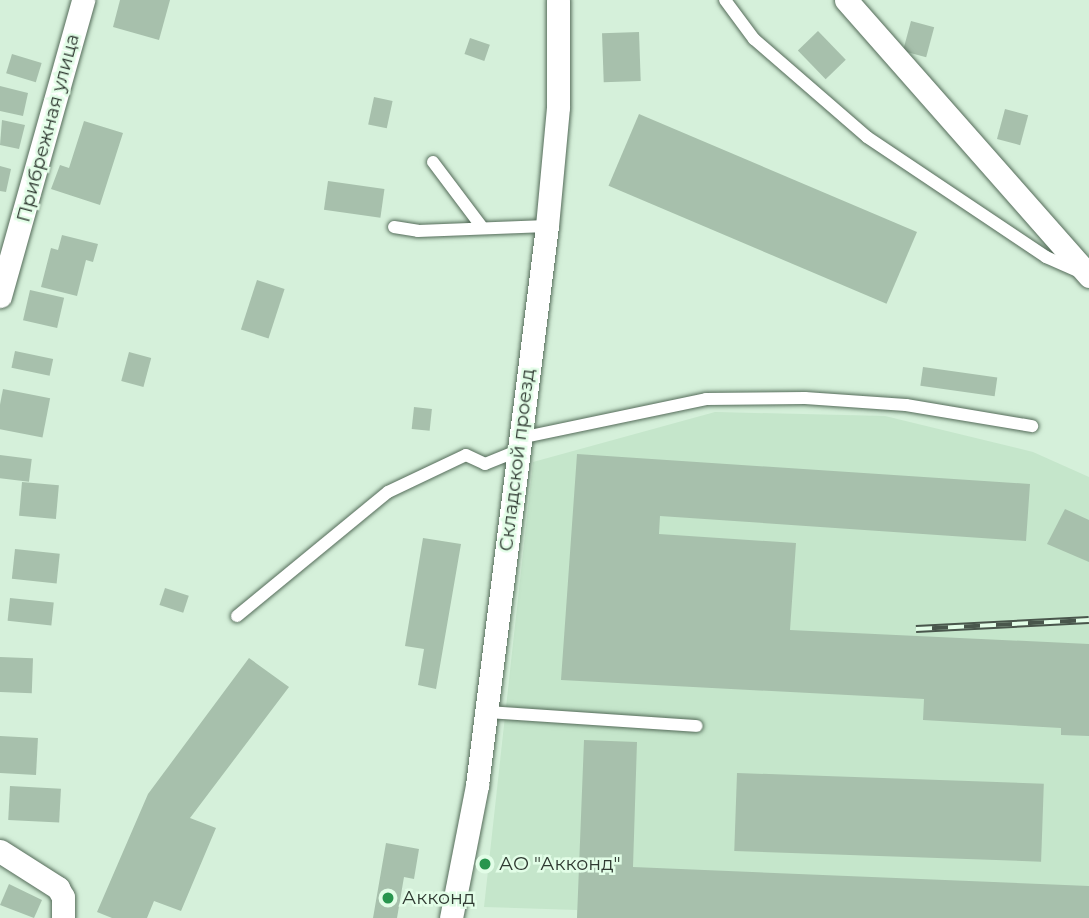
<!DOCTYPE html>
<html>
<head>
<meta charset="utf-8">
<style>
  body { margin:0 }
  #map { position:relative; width:1089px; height:918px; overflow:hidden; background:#d5f0da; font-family:Montserrat,sans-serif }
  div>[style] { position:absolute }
  .built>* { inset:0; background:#c5e6cb }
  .building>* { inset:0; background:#a7c0ac; transform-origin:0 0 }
  .roads { filter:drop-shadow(0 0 2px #546b59) drop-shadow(0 0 2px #546b59) }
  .service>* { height:12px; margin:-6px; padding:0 6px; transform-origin:6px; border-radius:6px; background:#fff }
  .minor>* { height:23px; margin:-11.5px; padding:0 11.5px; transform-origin:11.5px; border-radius:11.5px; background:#fff }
  .rail>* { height:8px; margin-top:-4px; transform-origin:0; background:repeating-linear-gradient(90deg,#e2fde7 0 16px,#49564c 0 32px); box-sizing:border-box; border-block:2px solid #49564c }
  .dots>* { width:19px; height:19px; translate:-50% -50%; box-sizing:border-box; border:4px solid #e2fde7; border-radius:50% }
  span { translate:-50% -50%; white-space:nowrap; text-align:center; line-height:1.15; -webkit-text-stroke:5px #e2fde7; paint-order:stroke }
  .street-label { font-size:19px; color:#303a32 }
  .poi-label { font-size:19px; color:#303a32 }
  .left { translate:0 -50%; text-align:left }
</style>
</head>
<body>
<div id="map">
  <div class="built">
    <i style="clip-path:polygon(715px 412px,885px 416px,1033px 452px,1089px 477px,1089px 918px,577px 918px,577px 910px,484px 907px,533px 462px)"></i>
  </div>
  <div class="building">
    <i style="clip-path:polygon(120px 0,170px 0,159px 40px,113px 27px)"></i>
    <i style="left:911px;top:21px;width:24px;height:31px;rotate:15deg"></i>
    <i style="left:818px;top:31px;width:40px;height:28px;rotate:46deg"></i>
    <i style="left:639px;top:32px;width:49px;height:37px;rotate:88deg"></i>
    <i style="left:470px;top:38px;width:21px;height:17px;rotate:19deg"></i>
    <i style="left:12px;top:54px;width:31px;height:20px;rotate:17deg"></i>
    <i style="clip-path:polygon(0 86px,28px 93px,23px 116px,0 111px)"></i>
    <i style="left:374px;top:97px;width:19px;height:28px;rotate:12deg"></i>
    <i style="left:1005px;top:109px;width:24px;height:31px;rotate:15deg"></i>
    <i style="left:639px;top:114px;width:302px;height:78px;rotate:23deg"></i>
    <i style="clip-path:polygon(2px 120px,25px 125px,19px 149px,0 145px)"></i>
    <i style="clip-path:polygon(84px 121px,123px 133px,100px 205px,51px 189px,60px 165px,69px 168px)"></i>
    <i style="clip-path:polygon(0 166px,11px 169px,6px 192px,0 191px)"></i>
    <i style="left:328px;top:181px;width:57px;height:29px;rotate:8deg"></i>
    <i style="clip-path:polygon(62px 235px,98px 244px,93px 262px,86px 260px,77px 296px,41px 287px,51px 248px,58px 250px)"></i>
    <i style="left:257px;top:280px;width:29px;height:52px;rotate:18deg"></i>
    <i style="left:30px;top:290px;width:35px;height:31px;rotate:13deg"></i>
    <i style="left:15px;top:351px;width:39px;height:17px;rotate:12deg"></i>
    <i style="left:129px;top:352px;width:23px;height:30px;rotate:15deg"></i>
    <i style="left:923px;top:367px;width:75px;height:19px;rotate:8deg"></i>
    <i style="left:3px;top:389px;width:48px;height:40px;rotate:11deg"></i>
    <i style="left:414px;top:407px;width:18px;height:22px;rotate:6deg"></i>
    <i style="clip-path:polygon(577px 454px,1030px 484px,1026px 541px,660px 516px,659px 534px,796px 543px,790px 630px,1089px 644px,1089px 736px,1061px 735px,1061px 728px,923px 720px,924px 699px,561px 680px)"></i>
    <i style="left:0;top:455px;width:32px;height:23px;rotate:7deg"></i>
    <i style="left:22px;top:482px;width:37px;height:34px;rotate:5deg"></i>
    <i style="clip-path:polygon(1065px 509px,1089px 520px,1089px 562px,1047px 544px)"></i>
    <i style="clip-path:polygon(423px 538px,461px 544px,436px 689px,418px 685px,424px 649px,405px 646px)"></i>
    <i style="left:15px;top:549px;width:45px;height:30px;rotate:6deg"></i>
    <i style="left:165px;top:588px;width:25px;height:18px;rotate:18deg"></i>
    <i style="left:10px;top:598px;width:44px;height:23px;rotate:6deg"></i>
    <i style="left:0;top:657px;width:33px;height:35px;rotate:2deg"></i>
    <i style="clip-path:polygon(249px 658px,289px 687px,190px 818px,216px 828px,181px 911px,154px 901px,147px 918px,112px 918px,97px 912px,148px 794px)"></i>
    <i style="left:0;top:736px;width:38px;height:37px;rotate:3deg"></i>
    <i style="clip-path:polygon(584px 740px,637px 742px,633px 867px,1089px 886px,1089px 918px,577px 918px)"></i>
    <i style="left:737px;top:773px;width:307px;height:78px;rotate:2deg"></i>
    <i style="left:10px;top:786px;width:51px;height:34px;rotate:3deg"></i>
    <i style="clip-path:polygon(386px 843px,419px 849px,414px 879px,404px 877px,397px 918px,373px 918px)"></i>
    <i style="clip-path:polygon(9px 884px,42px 900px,34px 918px,0 905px)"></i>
  </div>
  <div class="roads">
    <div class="service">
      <i style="left:725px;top:0;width:49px;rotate:53.4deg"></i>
      <i style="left:754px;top:39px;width:150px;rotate:40.9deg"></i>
      <i style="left:867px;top:137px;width:216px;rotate:33.8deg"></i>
      <i style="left:1046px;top:257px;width:36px;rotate:24deg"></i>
      <i style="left:433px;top:162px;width:80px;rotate:53.1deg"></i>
      <i style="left:394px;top:227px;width:24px;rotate:9deg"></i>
      <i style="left:418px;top:231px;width:129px;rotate:-2.2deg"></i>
      <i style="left:520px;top:438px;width:190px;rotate:-11.8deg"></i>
      <i style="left:706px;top:399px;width:99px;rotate:-0.6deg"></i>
      <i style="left:805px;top:398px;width:101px;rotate:4deg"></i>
      <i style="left:906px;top:405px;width:128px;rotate:9.5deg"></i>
      <i style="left:237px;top:616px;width:195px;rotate:-39.4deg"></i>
      <i style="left:388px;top:492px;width:86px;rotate:-25.4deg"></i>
      <i style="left:466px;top:455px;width:21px;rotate:25deg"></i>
      <i style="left:485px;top:464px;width:35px;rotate:-22deg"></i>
      <i style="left:486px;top:712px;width:211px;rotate:3.8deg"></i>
    </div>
    <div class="minor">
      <i style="left:846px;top:0;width:368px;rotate:48.6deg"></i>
      <i style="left:0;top:296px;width:307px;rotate:-74.3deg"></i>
      <i style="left:0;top:851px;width:69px;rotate:32.5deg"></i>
      <i style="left:58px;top:888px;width:10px;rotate:61deg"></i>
      <i style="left:63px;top:897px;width:21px;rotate:90deg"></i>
      <i style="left:451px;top:918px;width:136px;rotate:-78.9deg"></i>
      <i style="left:477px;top:785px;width:563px;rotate:-82.86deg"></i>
      <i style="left:547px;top:226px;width:120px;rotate:-84.7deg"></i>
      <i style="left:558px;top:107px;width:107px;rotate:-90deg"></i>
    </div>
  </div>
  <div class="rail">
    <i style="left:916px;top:629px;width:173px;rotate:-3deg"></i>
  </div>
  <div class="dots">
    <i style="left:485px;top:864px;background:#28954e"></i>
    <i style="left:388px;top:898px;background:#28954e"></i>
  </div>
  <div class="street-label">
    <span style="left:48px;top:128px;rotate:-75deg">Прибрежная улица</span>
    <span style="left:517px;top:460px;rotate:-83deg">Складской проезд</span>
  </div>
  <div class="poi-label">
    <span class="left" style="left:499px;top:864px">АО "Акконд"</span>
    <span class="left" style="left:402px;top:898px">Акконд</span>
  </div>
</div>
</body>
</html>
